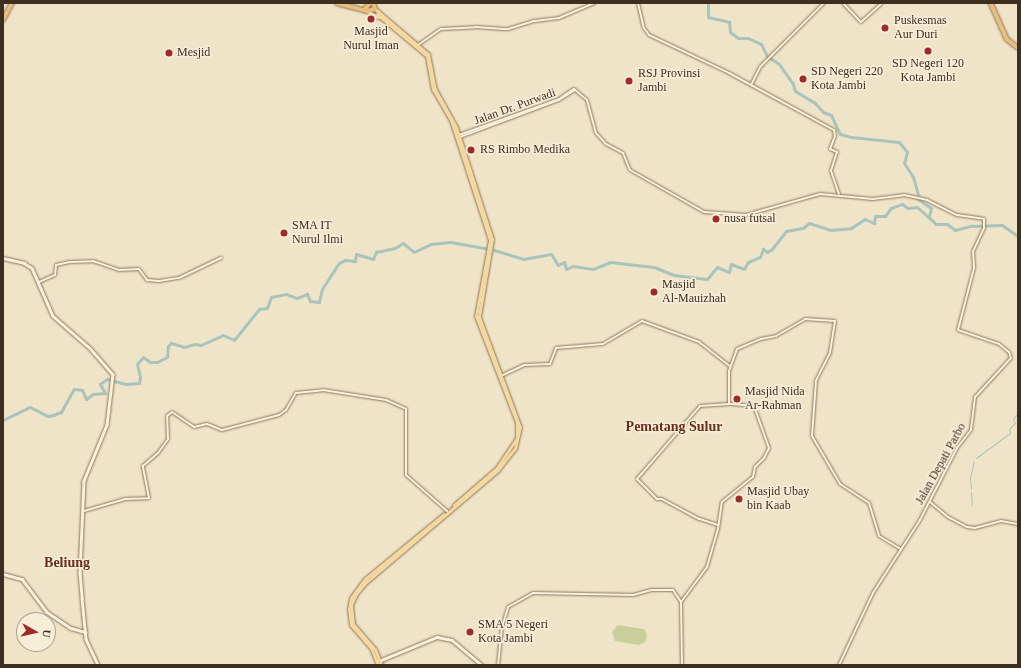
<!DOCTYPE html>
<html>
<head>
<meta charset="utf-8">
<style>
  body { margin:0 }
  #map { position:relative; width:1021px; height:668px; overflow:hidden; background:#f0e4c8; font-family:Georgia,serif }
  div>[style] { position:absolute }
  .green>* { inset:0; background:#c9cf9b }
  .stream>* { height:1px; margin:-0.5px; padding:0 0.5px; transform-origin:0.5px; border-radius:0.5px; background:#a9c4bc }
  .river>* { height:3px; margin:-1.5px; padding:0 1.5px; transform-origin:1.5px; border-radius:1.5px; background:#a9c4bc }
  .roads { filter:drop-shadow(0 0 1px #8d765c) drop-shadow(0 0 1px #8d765c) }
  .tertiary>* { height:2px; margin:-1px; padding:0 1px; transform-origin:1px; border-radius:1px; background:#faf1dc }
  .secondary>* { height:2.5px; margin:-1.25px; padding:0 1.25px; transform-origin:1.25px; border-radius:1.25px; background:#faf1dc }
  .primary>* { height:3px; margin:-1.5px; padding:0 1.5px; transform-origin:1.5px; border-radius:1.5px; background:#f3d9a0 }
  .trunk>* { height:3.5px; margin:-1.75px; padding:0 1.75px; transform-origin:1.75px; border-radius:1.75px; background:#eabe7c }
  .dots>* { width:11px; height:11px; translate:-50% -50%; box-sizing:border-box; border:2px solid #f7eed8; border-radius:50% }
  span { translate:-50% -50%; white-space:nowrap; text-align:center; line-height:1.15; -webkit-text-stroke:3px #f7eed8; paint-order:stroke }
  .poi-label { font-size:12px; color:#3d2e20 }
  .left { translate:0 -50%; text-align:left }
  .street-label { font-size:12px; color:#3d2e20 }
  .quarter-label { font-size:14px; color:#6b2e1e; font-weight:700 }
  .frame { position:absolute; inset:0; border:4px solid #3d2e20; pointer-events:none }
  .north { position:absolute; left:16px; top:612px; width:40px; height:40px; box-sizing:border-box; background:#f7eed8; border:1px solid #ada18e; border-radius:50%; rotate:98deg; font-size:11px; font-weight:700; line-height:16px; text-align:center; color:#3d2e20 }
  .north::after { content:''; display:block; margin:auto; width:14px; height:18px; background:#9e2a2b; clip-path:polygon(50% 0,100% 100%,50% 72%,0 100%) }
</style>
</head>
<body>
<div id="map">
  <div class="green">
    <i style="clip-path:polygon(618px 625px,644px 629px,647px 635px,645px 642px,639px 645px,615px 641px,612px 632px)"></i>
  </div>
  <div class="stream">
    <i style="left:976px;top:458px;width:42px;rotate:-36.3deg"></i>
    <i style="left:1010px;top:433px;width:4px;rotate:-104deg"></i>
    <i style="left:1009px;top:429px;width:8px;rotate:-45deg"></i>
    <i style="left:1015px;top:423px;width:4px;rotate:-117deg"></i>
    <i style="left:1013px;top:419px;width:8px;rotate:-50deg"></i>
    <i style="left:971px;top:489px;width:11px;rotate:-95deg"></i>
    <i style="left:970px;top:478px;width:17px;rotate:-77deg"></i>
    <i style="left:971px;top:492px;width:13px;rotate:86deg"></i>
  </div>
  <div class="river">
    <i style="left:708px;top:3px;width:14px;rotate:90deg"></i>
    <i style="left:708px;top:17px;width:22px;rotate:13deg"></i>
    <i style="left:729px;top:22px;width:10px;rotate:84deg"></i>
    <i style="left:730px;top:32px;width:10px;rotate:37deg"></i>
    <i style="left:738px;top:38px;width:10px"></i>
    <i style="left:748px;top:38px;width:14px;rotate:25deg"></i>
    <i style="left:761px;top:44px;width:13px;rotate:63deg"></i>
    <i style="left:767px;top:56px;width:14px;rotate:34deg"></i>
    <i style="left:779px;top:64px;width:24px;rotate:55deg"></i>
    <i style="left:793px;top:84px;width:7px;rotate:74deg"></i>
    <i style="left:795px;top:91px;width:23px;rotate:31deg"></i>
    <i style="left:815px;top:103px;width:12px;rotate:48deg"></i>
    <i style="left:823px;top:112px;width:9px;rotate:21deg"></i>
    <i style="left:831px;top:115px;width:21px;rotate:65deg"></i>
    <i style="left:840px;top:134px;width:11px;rotate:15deg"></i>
    <i style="left:851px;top:137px;width:48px;rotate:5.9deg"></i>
    <i style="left:899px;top:142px;width:13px;rotate:51deg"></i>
    <i style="left:907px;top:152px;width:11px;rotate:105deg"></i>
    <i style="left:904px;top:163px;width:17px;rotate:57deg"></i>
    <i style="left:913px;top:177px;width:18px;rotate:74deg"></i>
    <i style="left:918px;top:199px;width:16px;rotate:35deg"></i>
    <i style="left:931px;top:208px;width:8px;rotate:104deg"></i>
    <i style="left:494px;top:250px;width:30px;rotate:17deg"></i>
    <i style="left:523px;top:259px;width:28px;rotate:-10deg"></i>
    <i style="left:551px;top:254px;width:13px;rotate:58deg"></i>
    <i style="left:558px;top:265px;width:7px;rotate:-27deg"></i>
    <i style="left:564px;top:262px;width:7px;rotate:74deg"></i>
    <i style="left:566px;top:269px;width:8px;rotate:-23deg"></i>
    <i style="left:573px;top:266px;width:20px;rotate:9deg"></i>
    <i style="left:593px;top:269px;width:18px;rotate:-22deg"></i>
    <i style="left:610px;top:262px;width:44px;rotate:6.5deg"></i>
    <i style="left:654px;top:267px;width:22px;rotate:22deg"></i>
    <i style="left:674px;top:275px;width:33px;rotate:7deg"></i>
    <i style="left:707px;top:279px;width:16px;rotate:-50deg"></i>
    <i style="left:717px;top:267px;width:13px;rotate:23deg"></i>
    <i style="left:729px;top:272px;width:8px;rotate:-76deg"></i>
    <i style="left:731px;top:264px;width:14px;rotate:21deg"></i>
    <i style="left:744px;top:269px;width:8px;rotate:-60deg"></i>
    <i style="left:748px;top:262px;width:13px;rotate:-23deg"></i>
    <i style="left:760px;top:257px;width:9px;rotate:-69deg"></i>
    <i style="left:763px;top:249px;width:5px;rotate:37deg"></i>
    <i style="left:767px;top:252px;width:6px;rotate:-31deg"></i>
    <i style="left:772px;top:249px;width:23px;rotate:-52deg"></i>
    <i style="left:786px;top:231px;width:17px;rotate:-10deg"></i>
    <i style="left:803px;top:228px;width:8px;rotate:-40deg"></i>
    <i style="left:809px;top:223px;width:22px;rotate:18deg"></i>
    <i style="left:830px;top:230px;width:21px;rotate:-5deg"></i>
    <i style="left:851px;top:228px;width:17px;rotate:-33deg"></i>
    <i style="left:865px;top:219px;width:10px;rotate:24deg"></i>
    <i style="left:874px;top:223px;width:7px;rotate:-82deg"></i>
    <i style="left:875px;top:216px;width:10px"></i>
    <i style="left:885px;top:216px;width:10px;rotate:-53deg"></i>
    <i style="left:891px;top:208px;width:12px;rotate:-20deg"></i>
    <i style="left:902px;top:204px;width:7px;rotate:34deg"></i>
    <i style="left:908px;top:208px;width:9px;rotate:-6deg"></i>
    <i style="left:917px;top:207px;width:25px;rotate:42deg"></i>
    <i style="left:936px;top:224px;width:11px"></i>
    <i style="left:947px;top:224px;width:10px;rotate:37deg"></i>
    <i style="left:955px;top:230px;width:16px;rotate:-15deg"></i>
    <i style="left:970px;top:226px;width:32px;rotate:-2deg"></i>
    <i style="left:1002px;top:225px;width:19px;rotate:35deg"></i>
    <i style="left:3px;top:420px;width:30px;rotate:-26deg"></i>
    <i style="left:30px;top:407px;width:20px;rotate:27deg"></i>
    <i style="left:48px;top:416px;width:5px;rotate:-11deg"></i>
    <i style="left:53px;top:415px;width:9px;rotate:-21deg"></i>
    <i style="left:61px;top:412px;width:26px;rotate:-61deg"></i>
    <i style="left:74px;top:389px;width:8px;rotate:7deg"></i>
    <i style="left:82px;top:390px;width:10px;rotate:66deg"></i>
    <i style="left:86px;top:399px;width:9px;rotate:-36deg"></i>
    <i style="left:93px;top:394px;width:12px;rotate:-5deg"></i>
    <i style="left:105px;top:393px;width:10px;rotate:-119deg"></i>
    <i style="left:100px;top:384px;width:9px;rotate:-36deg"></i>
    <i style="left:107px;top:379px;width:20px;rotate:15deg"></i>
    <i style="left:126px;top:384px;width:13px;rotate:-4deg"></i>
    <i style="left:139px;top:383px;width:6px;rotate:-81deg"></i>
    <i style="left:140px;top:377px;width:13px;rotate:-103deg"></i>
    <i style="left:137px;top:364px;width:9px;rotate:-49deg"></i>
    <i style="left:143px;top:357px;width:9px;rotate:36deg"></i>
    <i style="left:150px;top:362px;width:7px"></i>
    <i style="left:157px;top:362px;width:11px;rotate:-27deg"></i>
    <i style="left:167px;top:357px;width:11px;rotate:-85deg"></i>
    <i style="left:168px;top:346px;width:4px;rotate:-45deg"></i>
    <i style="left:171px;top:343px;width:14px;rotate:17deg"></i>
    <i style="left:184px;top:347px;width:11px;rotate:-15deg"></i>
    <i style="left:195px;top:344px;width:6px;rotate:9deg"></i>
    <i style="left:201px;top:345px;width:24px;rotate:-24deg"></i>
    <i style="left:223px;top:335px;width:12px;rotate:24deg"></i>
    <i style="left:234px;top:340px;width:40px;rotate:-51deg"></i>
    <i style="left:259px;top:309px;width:8px;rotate:-7deg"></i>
    <i style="left:267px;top:308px;width:12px;rotate:-70deg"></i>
    <i style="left:271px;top:297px;width:15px;rotate:-11deg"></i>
    <i style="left:286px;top:294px;width:12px;rotate:20deg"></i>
    <i style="left:297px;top:298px;width:11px;rotate:-22deg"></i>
    <i style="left:307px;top:294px;width:8px;rotate:67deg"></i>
    <i style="left:310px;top:301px;width:9px;rotate:6deg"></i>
    <i style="left:319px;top:302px;width:13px;rotate:-77deg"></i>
    <i style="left:322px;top:289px;width:31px;rotate:-57deg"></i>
    <i style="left:339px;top:263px;width:7px;rotate:-27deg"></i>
    <i style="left:345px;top:260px;width:10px;rotate:6deg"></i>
    <i style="left:355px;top:261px;width:7px;rotate:-82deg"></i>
    <i style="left:356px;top:254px;width:18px;rotate:16deg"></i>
    <i style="left:373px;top:259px;width:8px;rotate:-67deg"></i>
    <i style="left:376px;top:252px;width:19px;rotate:-12deg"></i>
    <i style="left:395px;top:248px;width:9px;rotate:-32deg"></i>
    <i style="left:403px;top:243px;width:14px;rotate:39deg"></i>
    <i style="left:414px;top:252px;width:19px;rotate:-25deg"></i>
    <i style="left:431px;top:244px;width:19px;rotate:-6deg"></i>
    <i style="left:450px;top:242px;width:39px;rotate:10deg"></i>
  </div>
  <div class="roads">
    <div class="tertiary">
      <i style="left:638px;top:3px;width:26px;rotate:77deg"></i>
      <i style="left:644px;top:28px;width:9px;rotate:54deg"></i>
      <i style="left:649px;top:35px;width:89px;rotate:25.4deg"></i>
      <i style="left:729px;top:73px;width:119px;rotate:28.5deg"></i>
      <i style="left:834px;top:130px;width:6px;rotate:81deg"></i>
      <i style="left:835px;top:136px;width:14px;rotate:111deg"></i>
      <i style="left:830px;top:149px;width:8px;rotate:23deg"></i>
      <i style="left:837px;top:152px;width:20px;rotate:108deg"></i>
      <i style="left:831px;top:171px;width:24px;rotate:71deg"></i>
      <i style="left:843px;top:3px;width:26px;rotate:47deg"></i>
      <i style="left:861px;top:22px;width:28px;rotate:-42deg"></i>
      <i style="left:418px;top:45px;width:28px;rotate:-35deg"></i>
      <i style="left:441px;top:29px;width:35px;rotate:-3deg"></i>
      <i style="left:476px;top:27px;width:32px;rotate:4deg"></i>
      <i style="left:508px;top:29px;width:28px;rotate:-17deg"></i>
      <i style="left:535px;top:21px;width:24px;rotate:-7deg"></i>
      <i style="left:559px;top:18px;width:39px;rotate:-23deg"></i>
      <i style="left:751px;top:85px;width:20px;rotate:-63deg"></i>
      <i style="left:760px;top:67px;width:91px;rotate:-45deg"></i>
      <i style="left:459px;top:135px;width:106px;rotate:-19.8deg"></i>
      <i style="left:559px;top:99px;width:18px;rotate:-34deg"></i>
      <i style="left:574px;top:89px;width:17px;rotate:40deg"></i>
      <i style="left:587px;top:100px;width:34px;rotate:75deg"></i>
      <i style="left:596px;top:133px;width:15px;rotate:48deg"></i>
      <i style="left:606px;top:144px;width:19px;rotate:28deg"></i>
      <i style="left:623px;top:153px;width:18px;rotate:68deg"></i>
      <i style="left:630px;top:170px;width:85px;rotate:29.6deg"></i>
      <i style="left:704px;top:212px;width:42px;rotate:4.1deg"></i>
      <i style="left:746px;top:215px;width:77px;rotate:-15.8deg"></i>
      <i style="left:820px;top:194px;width:53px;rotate:5.4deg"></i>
      <i style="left:873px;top:199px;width:31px;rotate:-7deg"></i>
      <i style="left:904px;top:195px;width:24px;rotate:12deg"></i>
      <i style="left:927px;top:200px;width:34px;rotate:27deg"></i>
      <i style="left:957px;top:215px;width:27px;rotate:8deg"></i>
      <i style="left:984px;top:219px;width:9px;rotate:90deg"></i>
      <i style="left:984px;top:228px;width:26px;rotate:115deg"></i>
      <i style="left:973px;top:252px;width:16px;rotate:86deg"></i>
      <i style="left:974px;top:268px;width:64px;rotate:104.5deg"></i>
      <i style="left:958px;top:330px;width:43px;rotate:18.9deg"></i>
      <i style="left:999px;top:344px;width:13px;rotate:39deg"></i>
      <i style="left:1009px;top:352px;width:6px;rotate:72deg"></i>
      <i style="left:1011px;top:358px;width:53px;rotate:132.7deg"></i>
      <i style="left:975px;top:397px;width:33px;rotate:97deg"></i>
      <i style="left:971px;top:430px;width:23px;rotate:128deg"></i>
      <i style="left:957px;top:448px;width:81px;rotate:117.2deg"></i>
      <i style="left:920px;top:520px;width:87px;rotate:122.8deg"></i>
      <i style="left:873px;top:593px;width:80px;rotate:115.3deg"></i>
      <i style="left:460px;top:137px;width:106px;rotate:-20.5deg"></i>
      <i style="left:559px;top:100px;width:19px;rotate:-32deg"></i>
      <i style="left:39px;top:282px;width:17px;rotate:-24deg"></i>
      <i style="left:55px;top:275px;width:10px;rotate:-84deg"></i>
      <i style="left:56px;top:265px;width:14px;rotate:-12deg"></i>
      <i style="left:70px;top:262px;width:23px;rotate:-2deg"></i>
      <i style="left:93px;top:261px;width:28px;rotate:19deg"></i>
      <i style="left:119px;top:270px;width:20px;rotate:-3deg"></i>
      <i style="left:139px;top:269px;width:14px;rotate:54deg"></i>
      <i style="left:147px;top:280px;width:12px;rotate:5deg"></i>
      <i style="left:159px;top:281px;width:20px;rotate:-9deg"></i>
      <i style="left:179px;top:278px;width:47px;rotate:-25.5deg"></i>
      <i style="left:503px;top:375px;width:23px;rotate:-25deg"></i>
      <i style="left:524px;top:365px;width:26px;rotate:-2deg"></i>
      <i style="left:550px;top:364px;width:17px;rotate:-69deg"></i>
      <i style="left:556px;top:348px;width:47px;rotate:-4.9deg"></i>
      <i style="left:603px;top:344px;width:45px;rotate:-30.5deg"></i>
      <i style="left:642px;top:321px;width:61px;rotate:20.2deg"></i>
      <i style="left:699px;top:342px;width:39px;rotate:38deg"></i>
      <i style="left:930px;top:502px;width:23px;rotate:40deg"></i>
      <i style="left:948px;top:517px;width:21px;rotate:28deg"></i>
      <i style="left:967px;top:527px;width:8px;rotate:7deg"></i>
      <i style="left:975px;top:528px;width:27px;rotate:-15deg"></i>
      <i style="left:1001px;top:521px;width:17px;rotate:10deg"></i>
      <i style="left:84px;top:511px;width:43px;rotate:-16.3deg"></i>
      <i style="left:125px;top:499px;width:24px;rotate:-2deg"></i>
      <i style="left:149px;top:498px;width:33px;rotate:-101deg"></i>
      <i style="left:143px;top:466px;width:20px;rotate:-41deg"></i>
      <i style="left:158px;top:453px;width:17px;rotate:-54deg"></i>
      <i style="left:168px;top:439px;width:23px;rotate:-92deg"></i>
      <i style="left:167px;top:416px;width:6px;rotate:-39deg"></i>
      <i style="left:172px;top:412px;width:27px;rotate:34deg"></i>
      <i style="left:194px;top:427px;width:13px;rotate:-13deg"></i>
      <i style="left:207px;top:424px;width:16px;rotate:22deg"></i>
      <i style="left:222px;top:430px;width:59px;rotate:-14.7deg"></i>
      <i style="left:279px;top:415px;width:9px;rotate:-36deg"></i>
      <i style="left:286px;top:410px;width:20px;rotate:-60deg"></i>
      <i style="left:296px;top:393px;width:27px;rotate:-6deg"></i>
      <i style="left:323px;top:390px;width:64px;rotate:9deg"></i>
      <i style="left:386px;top:400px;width:22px;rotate:24deg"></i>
      <i style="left:406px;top:409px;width:66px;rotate:90deg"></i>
      <i style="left:406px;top:475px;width:55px;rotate:41.3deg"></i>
      <i style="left:718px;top:525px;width:20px;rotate:-162deg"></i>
      <i style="left:699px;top:519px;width:42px;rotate:-151.6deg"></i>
      <i style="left:662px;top:499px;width:5px;rotate:180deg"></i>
      <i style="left:657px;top:499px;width:28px;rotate:-135deg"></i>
      <i style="left:637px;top:479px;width:96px;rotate:-49.2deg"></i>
      <i style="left:700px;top:406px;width:29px;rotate:-4deg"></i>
      <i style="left:729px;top:404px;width:33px;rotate:-90deg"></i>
      <i style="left:729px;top:371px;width:23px;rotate:-70deg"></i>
      <i style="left:737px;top:349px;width:26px;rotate:-23deg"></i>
      <i style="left:761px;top:339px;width:15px;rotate:-11deg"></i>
      <i style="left:776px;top:336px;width:34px;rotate:-30deg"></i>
      <i style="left:805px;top:319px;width:30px;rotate:4deg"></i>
      <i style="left:835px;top:321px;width:32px;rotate:99deg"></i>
      <i style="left:830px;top:353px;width:31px;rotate:117deg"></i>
      <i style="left:816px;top:381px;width:55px;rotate:94.2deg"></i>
      <i style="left:812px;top:436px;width:56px;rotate:59.7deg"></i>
      <i style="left:840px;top:484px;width:35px;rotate:33deg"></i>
      <i style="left:869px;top:503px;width:34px;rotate:73deg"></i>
      <i style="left:879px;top:536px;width:26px;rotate:31deg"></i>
      <i style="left:498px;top:665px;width:38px;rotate:-84deg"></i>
      <i style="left:502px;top:627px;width:21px;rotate:-73deg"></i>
      <i style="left:508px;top:607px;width:29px;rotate:-29deg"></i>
      <i style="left:533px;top:593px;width:100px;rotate:1.1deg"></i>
      <i style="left:633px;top:595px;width:20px;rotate:-15deg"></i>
      <i style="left:652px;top:590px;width:21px"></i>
      <i style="left:673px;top:590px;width:14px;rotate:56deg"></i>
      <i style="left:682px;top:665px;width:63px;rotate:-90.9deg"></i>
      <i style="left:681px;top:602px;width:44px;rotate:-53.4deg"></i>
      <i style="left:707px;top:567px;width:40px;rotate:-74deg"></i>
      <i style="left:718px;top:529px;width:27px;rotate:-82deg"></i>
      <i style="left:722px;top:502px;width:40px;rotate:-39deg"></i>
      <i style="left:753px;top:477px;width:10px;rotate:-79deg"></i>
      <i style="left:755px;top:467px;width:13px;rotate:-45deg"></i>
      <i style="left:764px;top:458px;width:11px;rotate:-63deg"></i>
      <i style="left:769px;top:448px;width:45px;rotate:-109.7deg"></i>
      <i style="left:754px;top:406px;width:25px;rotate:-175deg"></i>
    </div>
    <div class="secondary">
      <i style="left:3px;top:258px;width:22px;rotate:13deg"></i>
      <i style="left:24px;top:263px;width:9px;rotate:32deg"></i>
      <i style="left:32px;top:268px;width:52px;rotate:66.4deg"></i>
      <i style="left:53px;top:316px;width:49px;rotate:40.9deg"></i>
      <i style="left:90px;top:348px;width:35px;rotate:49deg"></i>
      <i style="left:113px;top:374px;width:51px;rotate:96.7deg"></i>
      <i style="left:107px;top:425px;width:61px;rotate:112.3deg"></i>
      <i style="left:84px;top:481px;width:92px;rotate:92.5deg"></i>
      <i style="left:80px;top:573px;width:25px;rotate:85deg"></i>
      <i style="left:82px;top:598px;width:41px;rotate:84.4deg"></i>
      <i style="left:86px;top:639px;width:29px;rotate:65deg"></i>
      <i style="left:3px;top:574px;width:20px;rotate:15deg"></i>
      <i style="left:22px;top:579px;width:41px;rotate:52.9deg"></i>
      <i style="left:47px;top:612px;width:29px;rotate:34deg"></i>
      <i style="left:71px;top:628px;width:15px;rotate:16deg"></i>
      <i style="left:379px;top:661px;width:63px;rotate:-22.5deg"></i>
      <i style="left:437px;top:637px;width:15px;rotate:11deg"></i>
      <i style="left:452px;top:640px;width:39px;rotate:40deg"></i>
    </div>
    <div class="primary">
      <i style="left:375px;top:9px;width:70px;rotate:40.3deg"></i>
      <i style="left:428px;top:54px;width:36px;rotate:79deg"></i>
      <i style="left:435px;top:89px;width:43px;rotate:61.1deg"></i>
      <i style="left:456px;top:127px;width:118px;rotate:72.2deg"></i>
      <i style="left:492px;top:239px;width:79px;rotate:99.5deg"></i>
      <i style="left:479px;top:317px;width:117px;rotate:69.6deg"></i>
      <i style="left:520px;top:427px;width:22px;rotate:103deg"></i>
      <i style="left:515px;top:448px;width:28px;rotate:128deg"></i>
      <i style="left:498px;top:470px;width:175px;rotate:139.6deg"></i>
      <i style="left:365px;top:583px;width:14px;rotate:129deg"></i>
      <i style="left:356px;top:594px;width:12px;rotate:114deg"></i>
      <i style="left:351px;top:605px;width:19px;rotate:84deg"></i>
      <i style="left:353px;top:624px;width:33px;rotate:49deg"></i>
      <i style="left:375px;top:649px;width:17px;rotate:69deg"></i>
      <i style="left:367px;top:11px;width:13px;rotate:29deg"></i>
      <i style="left:377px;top:14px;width:65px;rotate:40deg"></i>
      <i style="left:427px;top:56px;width:34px;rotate:80deg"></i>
      <i style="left:433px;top:89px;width:36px;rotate:60deg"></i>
      <i style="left:451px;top:120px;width:126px;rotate:72deg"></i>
      <i style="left:490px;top:240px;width:77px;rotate:100.4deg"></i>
      <i style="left:476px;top:316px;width:114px;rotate:68.9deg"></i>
      <i style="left:517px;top:422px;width:16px;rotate:90deg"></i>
      <i style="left:517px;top:438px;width:36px;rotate:124deg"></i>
      <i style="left:497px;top:468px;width:57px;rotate:139.3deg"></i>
      <i style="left:378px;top:665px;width:18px;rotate:-112deg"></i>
      <i style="left:371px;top:648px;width:30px;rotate:-131deg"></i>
      <i style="left:351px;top:625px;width:16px;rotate:-97deg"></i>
      <i style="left:349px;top:609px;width:11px;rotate:-80deg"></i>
      <i style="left:351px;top:598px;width:24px;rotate:-54deg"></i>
      <i style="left:365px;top:579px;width:102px;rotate:-39.4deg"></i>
    </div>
    <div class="trunk">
      <i style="left:337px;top:3px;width:31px;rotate:15deg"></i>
      <i style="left:367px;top:11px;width:8px;rotate:-14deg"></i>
      <i style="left:375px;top:9px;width:6px;rotate:-108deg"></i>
      <i style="left:991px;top:3px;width:39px;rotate:66deg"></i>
      <i style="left:1007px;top:39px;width:14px;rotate:39deg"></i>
      <i style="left:365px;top:9px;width:8px;rotate:-50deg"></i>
      <i style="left:3px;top:20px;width:19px;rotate:-62deg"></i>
    </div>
  </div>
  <div class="dots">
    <i style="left:371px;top:19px;background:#9e2a2b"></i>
    <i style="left:885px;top:28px;background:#9e2a2b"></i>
    <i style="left:928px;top:51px;background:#9e2a2b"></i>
    <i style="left:169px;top:53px;background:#9e2a2b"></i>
    <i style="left:803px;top:79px;background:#9e2a2b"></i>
    <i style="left:629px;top:81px;background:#9e2a2b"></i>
    <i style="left:471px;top:150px;background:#9e2a2b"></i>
    <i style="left:716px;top:219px;background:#9e2a2b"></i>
    <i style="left:284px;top:233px;background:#9e2a2b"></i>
    <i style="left:654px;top:292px;background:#9e2a2b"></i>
    <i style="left:737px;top:399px;background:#9e2a2b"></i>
    <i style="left:739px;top:499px;background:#9e2a2b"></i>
    <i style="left:470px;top:632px;background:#9e2a2b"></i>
  </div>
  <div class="poi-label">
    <span class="left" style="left:894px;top:28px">Puskesmas<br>Aur Duri</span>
    <span style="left:371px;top:39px">Masjid<br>Nurul Iman</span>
    <span class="left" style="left:177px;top:53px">Mesjid</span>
    <span style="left:928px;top:71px">SD Negeri 120<br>Kota Jambi</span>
    <span class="left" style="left:811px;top:79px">SD Negeri 220<br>Kota Jambi</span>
    <span class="left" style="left:638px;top:81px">RSJ Provinsi<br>Jambi</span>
    <span class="left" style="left:480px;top:150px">RS Rimbo Medika</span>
    <span class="left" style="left:724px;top:219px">nusa futsal</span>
    <span class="left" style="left:292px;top:233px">SMA IT<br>Nurul Ilmi</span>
    <span class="left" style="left:662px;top:292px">Masjid<br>Al-Mauizhah</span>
    <span class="left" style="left:745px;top:399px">Masjid Nida<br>Ar-Rahman</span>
    <span class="left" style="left:747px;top:499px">Masjid Ubay<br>bin Kaab</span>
    <span class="left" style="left:478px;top:632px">SMA 5 Negeri<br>Kota Jambi</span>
  </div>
  <div class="street-label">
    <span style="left:515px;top:107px;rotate:-20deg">Jalan Dr. Purwadi</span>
    <span style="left:941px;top:464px;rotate:-61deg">Jalan Depati Parbo</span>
  </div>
  <div class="quarter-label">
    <span style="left:674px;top:427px">Pematang Sulur</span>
    <span style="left:67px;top:563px">Beliung</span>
  </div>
  <div class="frame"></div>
  <div class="north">U</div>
</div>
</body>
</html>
